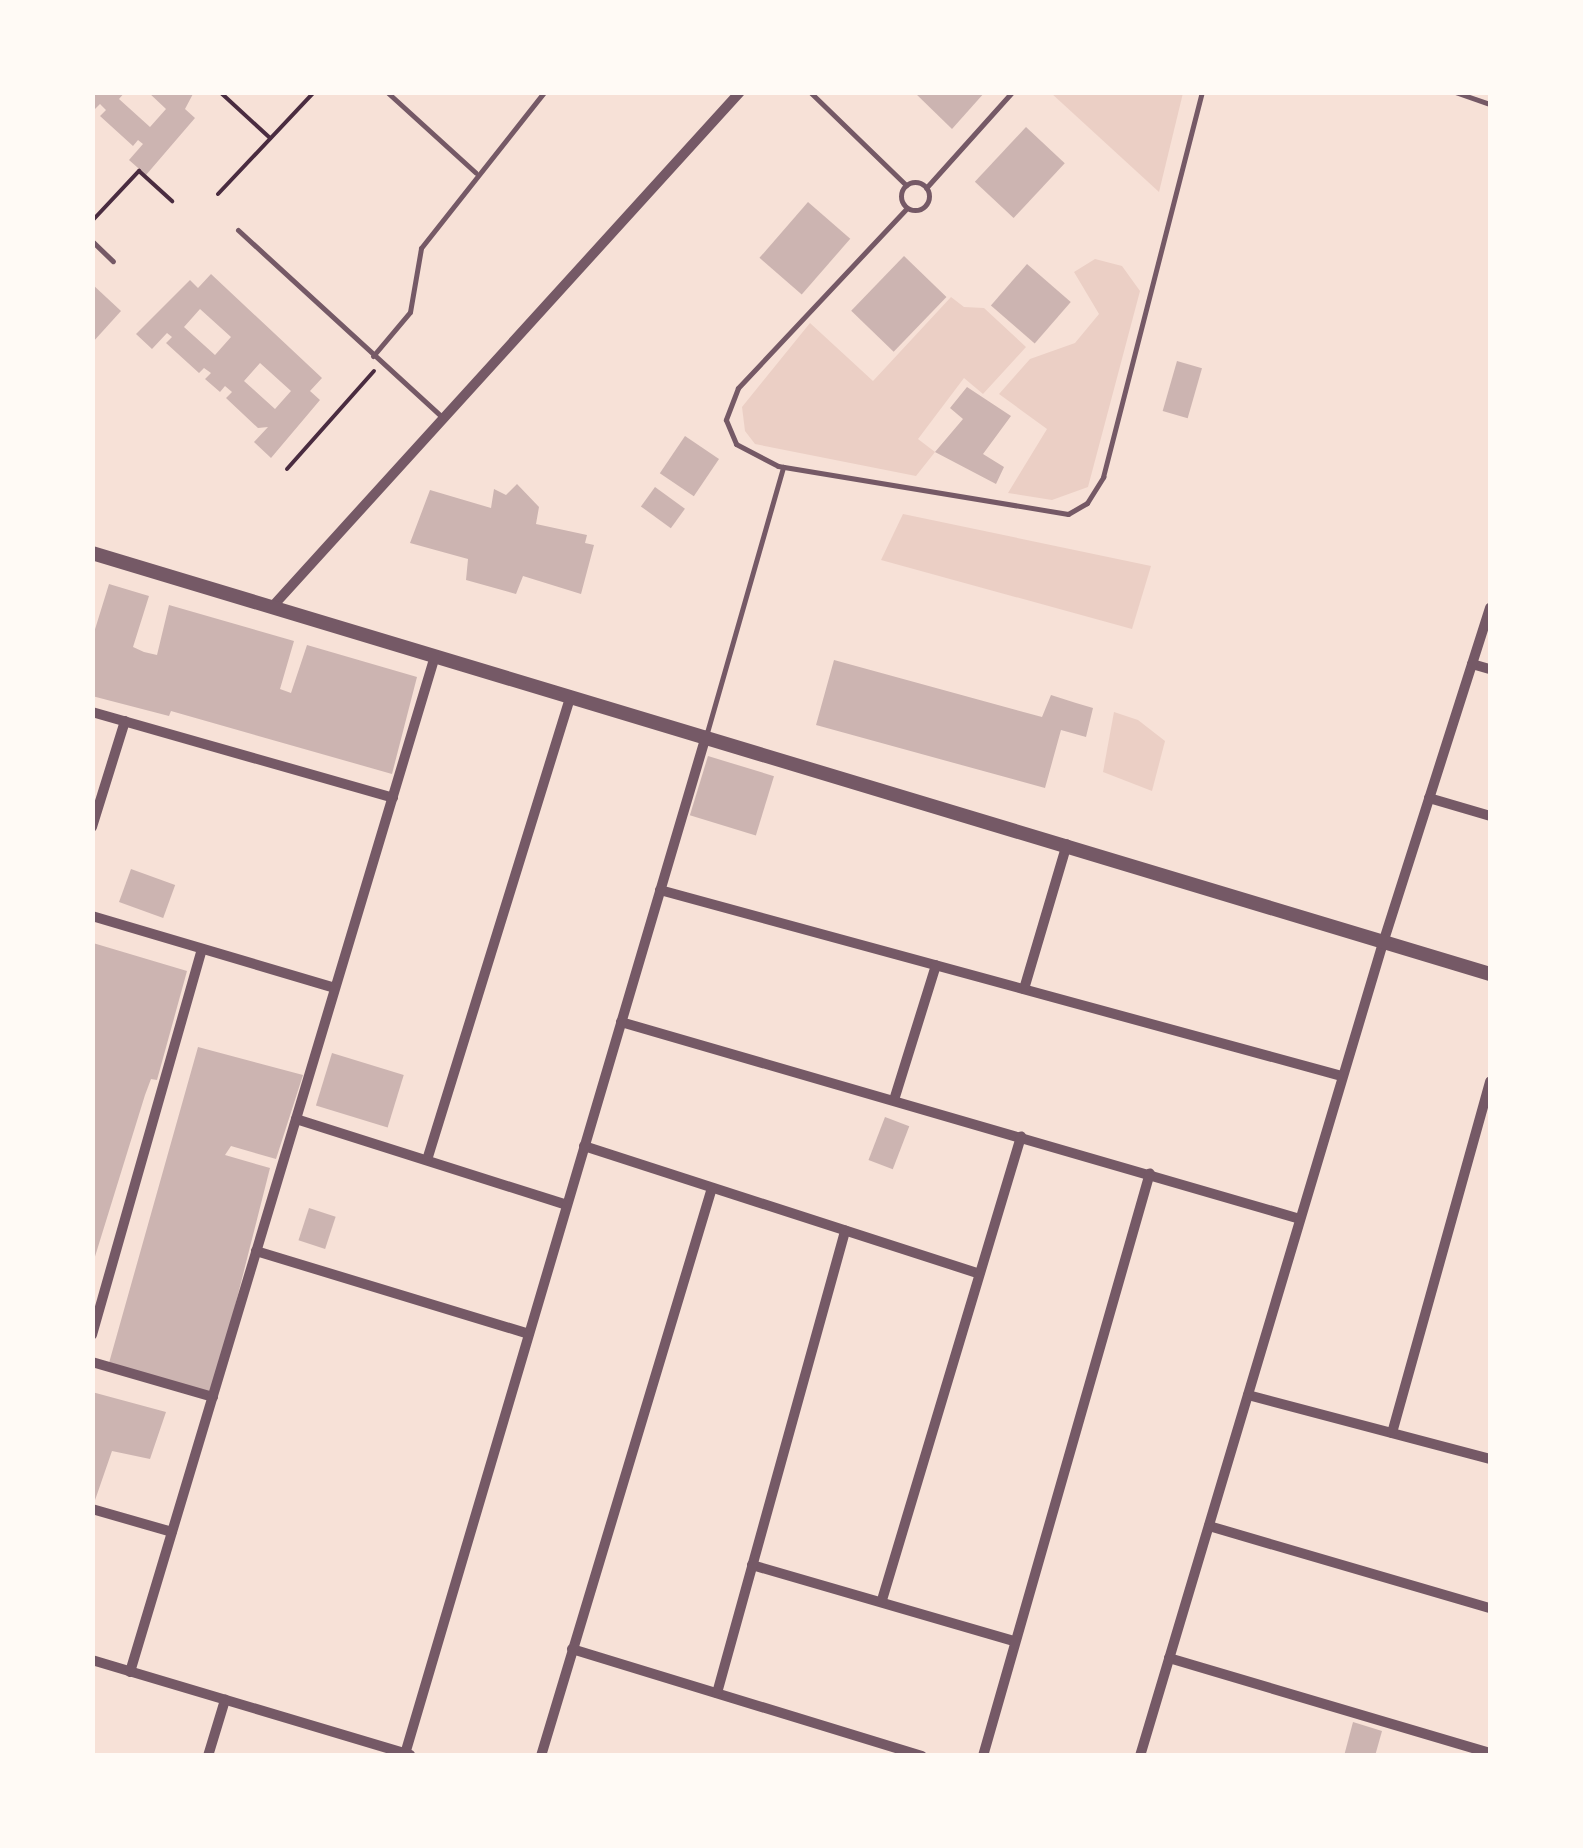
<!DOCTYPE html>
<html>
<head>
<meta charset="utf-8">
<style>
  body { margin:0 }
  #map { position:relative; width:1583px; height:1848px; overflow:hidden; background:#f7e1d7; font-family:"Noto Sans",sans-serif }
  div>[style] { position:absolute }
  .green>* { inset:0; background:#ebcfc5 }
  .building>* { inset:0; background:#ccb4b1; transform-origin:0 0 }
  .path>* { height:4px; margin:-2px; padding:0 2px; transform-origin:2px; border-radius:2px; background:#4a2c40 }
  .service>* { height:5px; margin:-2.5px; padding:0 2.5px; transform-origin:2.5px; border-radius:2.5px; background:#755966 }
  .service>.ring { margin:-2.5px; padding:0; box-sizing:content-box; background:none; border:5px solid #755966; border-radius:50% }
  .minor>* { height:10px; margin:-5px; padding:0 5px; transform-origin:5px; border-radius:5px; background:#755966 }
  .tertiary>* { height:14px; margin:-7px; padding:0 7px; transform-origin:7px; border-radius:7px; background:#755966 }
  span { translate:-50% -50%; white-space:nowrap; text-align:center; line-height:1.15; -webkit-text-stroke:8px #fffaf5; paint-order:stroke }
  .frame { position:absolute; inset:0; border:95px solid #fffaf5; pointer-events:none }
</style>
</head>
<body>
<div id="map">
  <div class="green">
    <i style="clip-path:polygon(1051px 93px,1183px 93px,1159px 192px)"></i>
    <i style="clip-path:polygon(1095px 259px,1122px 266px,1140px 291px,1088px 487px,1052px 500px,1008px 493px,1047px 429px,999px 394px,1030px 359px,1075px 343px,1099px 314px,1074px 272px)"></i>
    <i style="clip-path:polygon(951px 297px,964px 307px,984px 308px,1026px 347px,983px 394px,964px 378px,918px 439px,935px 452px,916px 476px,755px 444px,745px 431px,742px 407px,810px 323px,873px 381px)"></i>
    <i style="clip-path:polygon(903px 514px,1151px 566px,1132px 629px,881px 560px)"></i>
    <i style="clip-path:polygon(1114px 712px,1138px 720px,1165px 741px,1152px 791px,1103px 772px)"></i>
  </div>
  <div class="building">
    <i style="clip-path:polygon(92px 92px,125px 92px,119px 99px,150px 127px,166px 109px,148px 92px,194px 92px,185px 109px,195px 118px,146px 175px,129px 160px,143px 144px,138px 140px,133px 146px,100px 116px,106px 110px,100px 104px,92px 112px)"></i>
    <i style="clip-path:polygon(914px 92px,985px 92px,952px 129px)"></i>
    <i style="left:1026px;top:127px;width:53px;height:75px;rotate:43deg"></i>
    <i style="left:808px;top:202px;width:56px;height:74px;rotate:41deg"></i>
    <i style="left:904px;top:256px;width:59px;height:76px;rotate:44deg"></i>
    <i style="left:1027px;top:264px;width:58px;height:55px;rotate:41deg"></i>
    <i style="clip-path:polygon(evenodd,211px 274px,322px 378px,310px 391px,320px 400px,271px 458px,254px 442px,268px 427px,258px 428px,226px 398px,232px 392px,225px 386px,220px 392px,205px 379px,211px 373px,204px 368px,199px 373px,166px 343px,172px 337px,167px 333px,152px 349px,136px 334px,190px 280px,198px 288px,211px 274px,200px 309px,231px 337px,215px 355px,184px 327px,200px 309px,211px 274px,260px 363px,291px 391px,275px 409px,244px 381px,260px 363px)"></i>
    <i style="clip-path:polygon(92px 284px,121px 311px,92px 343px)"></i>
    <i style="left:1177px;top:361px;width:26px;height:52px;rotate:16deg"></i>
    <i style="clip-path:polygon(967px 387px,1011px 416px,983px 454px,1004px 467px,996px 484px,935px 452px,963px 419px,950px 408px)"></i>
    <i style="left:685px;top:436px;width:41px;height:45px;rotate:34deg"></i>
    <i style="clip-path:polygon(517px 484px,539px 507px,536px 524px,587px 535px,585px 543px,594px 545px,581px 594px,523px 576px,516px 594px,466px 580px,468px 559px,410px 543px,430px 490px,491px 508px,494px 489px,506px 495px)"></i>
    <i style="left:655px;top:487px;width:37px;height:24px;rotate:36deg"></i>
    <i style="clip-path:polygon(109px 584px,149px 596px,133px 647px,144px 652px,157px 655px,169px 605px,294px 641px,280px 689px,291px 693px,307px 645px,417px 677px,392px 774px,171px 711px,169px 716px,92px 696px,92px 639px)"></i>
    <i style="clip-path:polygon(834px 660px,1042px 717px,1051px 695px,1076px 703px,1093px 708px,1086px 737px,1061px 730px,1045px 788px,816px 725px)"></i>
    <i style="left:708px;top:756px;width:69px;height:62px;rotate:17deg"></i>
    <i style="left:131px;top:869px;width:47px;height:35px;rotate:20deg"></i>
    <i style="clip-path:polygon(93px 943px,187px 971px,157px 1080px,151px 1079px,145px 1095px,93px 1263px)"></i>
    <i style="clip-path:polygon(198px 1047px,303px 1075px,276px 1159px,231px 1146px,225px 1155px,270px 1168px,213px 1393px,109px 1363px)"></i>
    <i style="left:332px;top:1053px;width:75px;height:55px;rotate:17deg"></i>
    <i style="left:885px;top:1117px;width:26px;height:46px;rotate:21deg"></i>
    <i style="left:309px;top:1208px;width:28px;height:34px;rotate:18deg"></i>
    <i style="clip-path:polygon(92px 1392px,166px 1412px,150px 1459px,112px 1451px,93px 1506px)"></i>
    <i style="clip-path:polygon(1353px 1722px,1382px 1731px,1375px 1756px,1344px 1756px)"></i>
  </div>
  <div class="path">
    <i style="left:220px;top:92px;width:68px;rotate:42.6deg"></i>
    <i style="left:218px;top:194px;width:140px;rotate:-46.7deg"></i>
    <i style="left:92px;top:221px;width:69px;rotate:-46.8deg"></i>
    <i style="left:139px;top:171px;width:45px;rotate:42.3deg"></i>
    <i style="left:287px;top:469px;width:131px;rotate:-48.4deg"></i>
  </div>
  <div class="service">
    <i style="left:387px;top:92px;width:120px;rotate:42.3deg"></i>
    <i style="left:810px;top:92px;width:134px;rotate:44.1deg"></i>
    <i style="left:1455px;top:92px;width:37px;rotate:19deg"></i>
    <i class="ring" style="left:901px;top:182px;width:23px;height:23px"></i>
    <i style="left:926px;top:188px;width:129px;rotate:-48.1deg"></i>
    <i style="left:907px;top:208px;width:247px;rotate:133.2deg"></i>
    <i style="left:738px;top:388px;width:34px;rotate:111deg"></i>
    <i style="left:726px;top:420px;width:26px;rotate:67deg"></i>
    <i style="left:736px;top:444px;width:47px;rotate:27.6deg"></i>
    <i style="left:778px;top:466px;width:294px;rotate:9.4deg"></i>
    <i style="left:1068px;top:514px;width:22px;rotate:-30deg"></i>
    <i style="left:1087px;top:503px;width:31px;rotate:-58deg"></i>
    <i style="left:1103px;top:477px;width:398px;rotate:-75.6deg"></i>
    <i style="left:238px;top:230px;width:277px;rotate:42.5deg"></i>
    <i style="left:92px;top:241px;width:29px;rotate:44deg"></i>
    <i style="left:373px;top:356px;width:57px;rotate:-49.9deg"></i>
    <i style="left:410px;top:312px;width:65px;rotate:-80.2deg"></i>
    <i style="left:421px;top:248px;width:199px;rotate:-51.7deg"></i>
    <i style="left:706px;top:736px;width:280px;rotate:-74deg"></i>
  </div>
  <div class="minor">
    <i style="left:272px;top:607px;width:696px;rotate:-47.74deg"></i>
    <i style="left:1472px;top:664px;width:19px;rotate:16deg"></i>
    <i style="left:92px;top:712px;width:313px;rotate:15.9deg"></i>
    <i style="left:1429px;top:798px;width:64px;rotate:16.4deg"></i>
    <i style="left:92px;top:827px;width:111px;rotate:-72.7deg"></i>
    <i style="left:660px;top:890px;width:707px;rotate:15.26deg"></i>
    <i style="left:92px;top:916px;width:253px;rotate:16.5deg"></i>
    <i style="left:1024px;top:989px;width:151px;rotate:-73.5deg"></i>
    <i style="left:621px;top:1022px;width:707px;rotate:16.18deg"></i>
    <i style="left:894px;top:1100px;width:141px;rotate:-72.7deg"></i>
    <i style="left:296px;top:1119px;width:284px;rotate:17.6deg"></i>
    <i style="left:584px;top:1146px;width:413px;rotate:17.9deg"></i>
    <i style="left:427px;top:1160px;width:486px;rotate:-72.8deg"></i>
    <i style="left:256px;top:1251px;width:285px;rotate:16.9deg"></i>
    <i style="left:92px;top:1335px;width:401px;rotate:-74.1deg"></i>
    <i style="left:92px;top:1362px;width:126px;rotate:16.1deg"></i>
    <i style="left:1248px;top:1395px;width:250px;rotate:14.8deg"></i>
    <i style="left:1392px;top:1433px;width:365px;rotate:-74.4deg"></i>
    <i style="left:92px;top:1509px;width:83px;rotate:16deg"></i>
    <i style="left:1209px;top:1526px;width:293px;rotate:16.3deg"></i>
    <i style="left:752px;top:1565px;width:273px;rotate:16.2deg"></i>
    <i style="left:882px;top:1600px;width:484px;rotate:-73.3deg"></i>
    <i style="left:572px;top:1649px;width:366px;rotate:17deg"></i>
    <i style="left:1169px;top:1658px;width:335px;rotate:16.5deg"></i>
    <i style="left:92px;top:1660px;width:332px;rotate:16.6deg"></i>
    <i style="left:130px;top:1672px;width:1061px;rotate:-73.29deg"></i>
    <i style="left:717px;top:1693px;width:480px;rotate:-74.5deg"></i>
    <i style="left:405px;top:1754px;width:1062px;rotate:-73.53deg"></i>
    <i style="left:208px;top:1756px;width:59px;rotate:-73.1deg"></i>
    <i style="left:541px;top:1756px;width:593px;rotate:-73.25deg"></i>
    <i style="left:983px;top:1756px;width:606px;rotate:-74.02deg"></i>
    <i style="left:1140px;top:1756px;width:849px;rotate:-73.36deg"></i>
    <i style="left:1383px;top:943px;width:352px;rotate:-72.3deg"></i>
  </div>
  <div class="tertiary">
    <i style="left:92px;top:553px;width:1460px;rotate:16.76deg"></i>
  </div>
  <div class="frame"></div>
</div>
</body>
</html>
